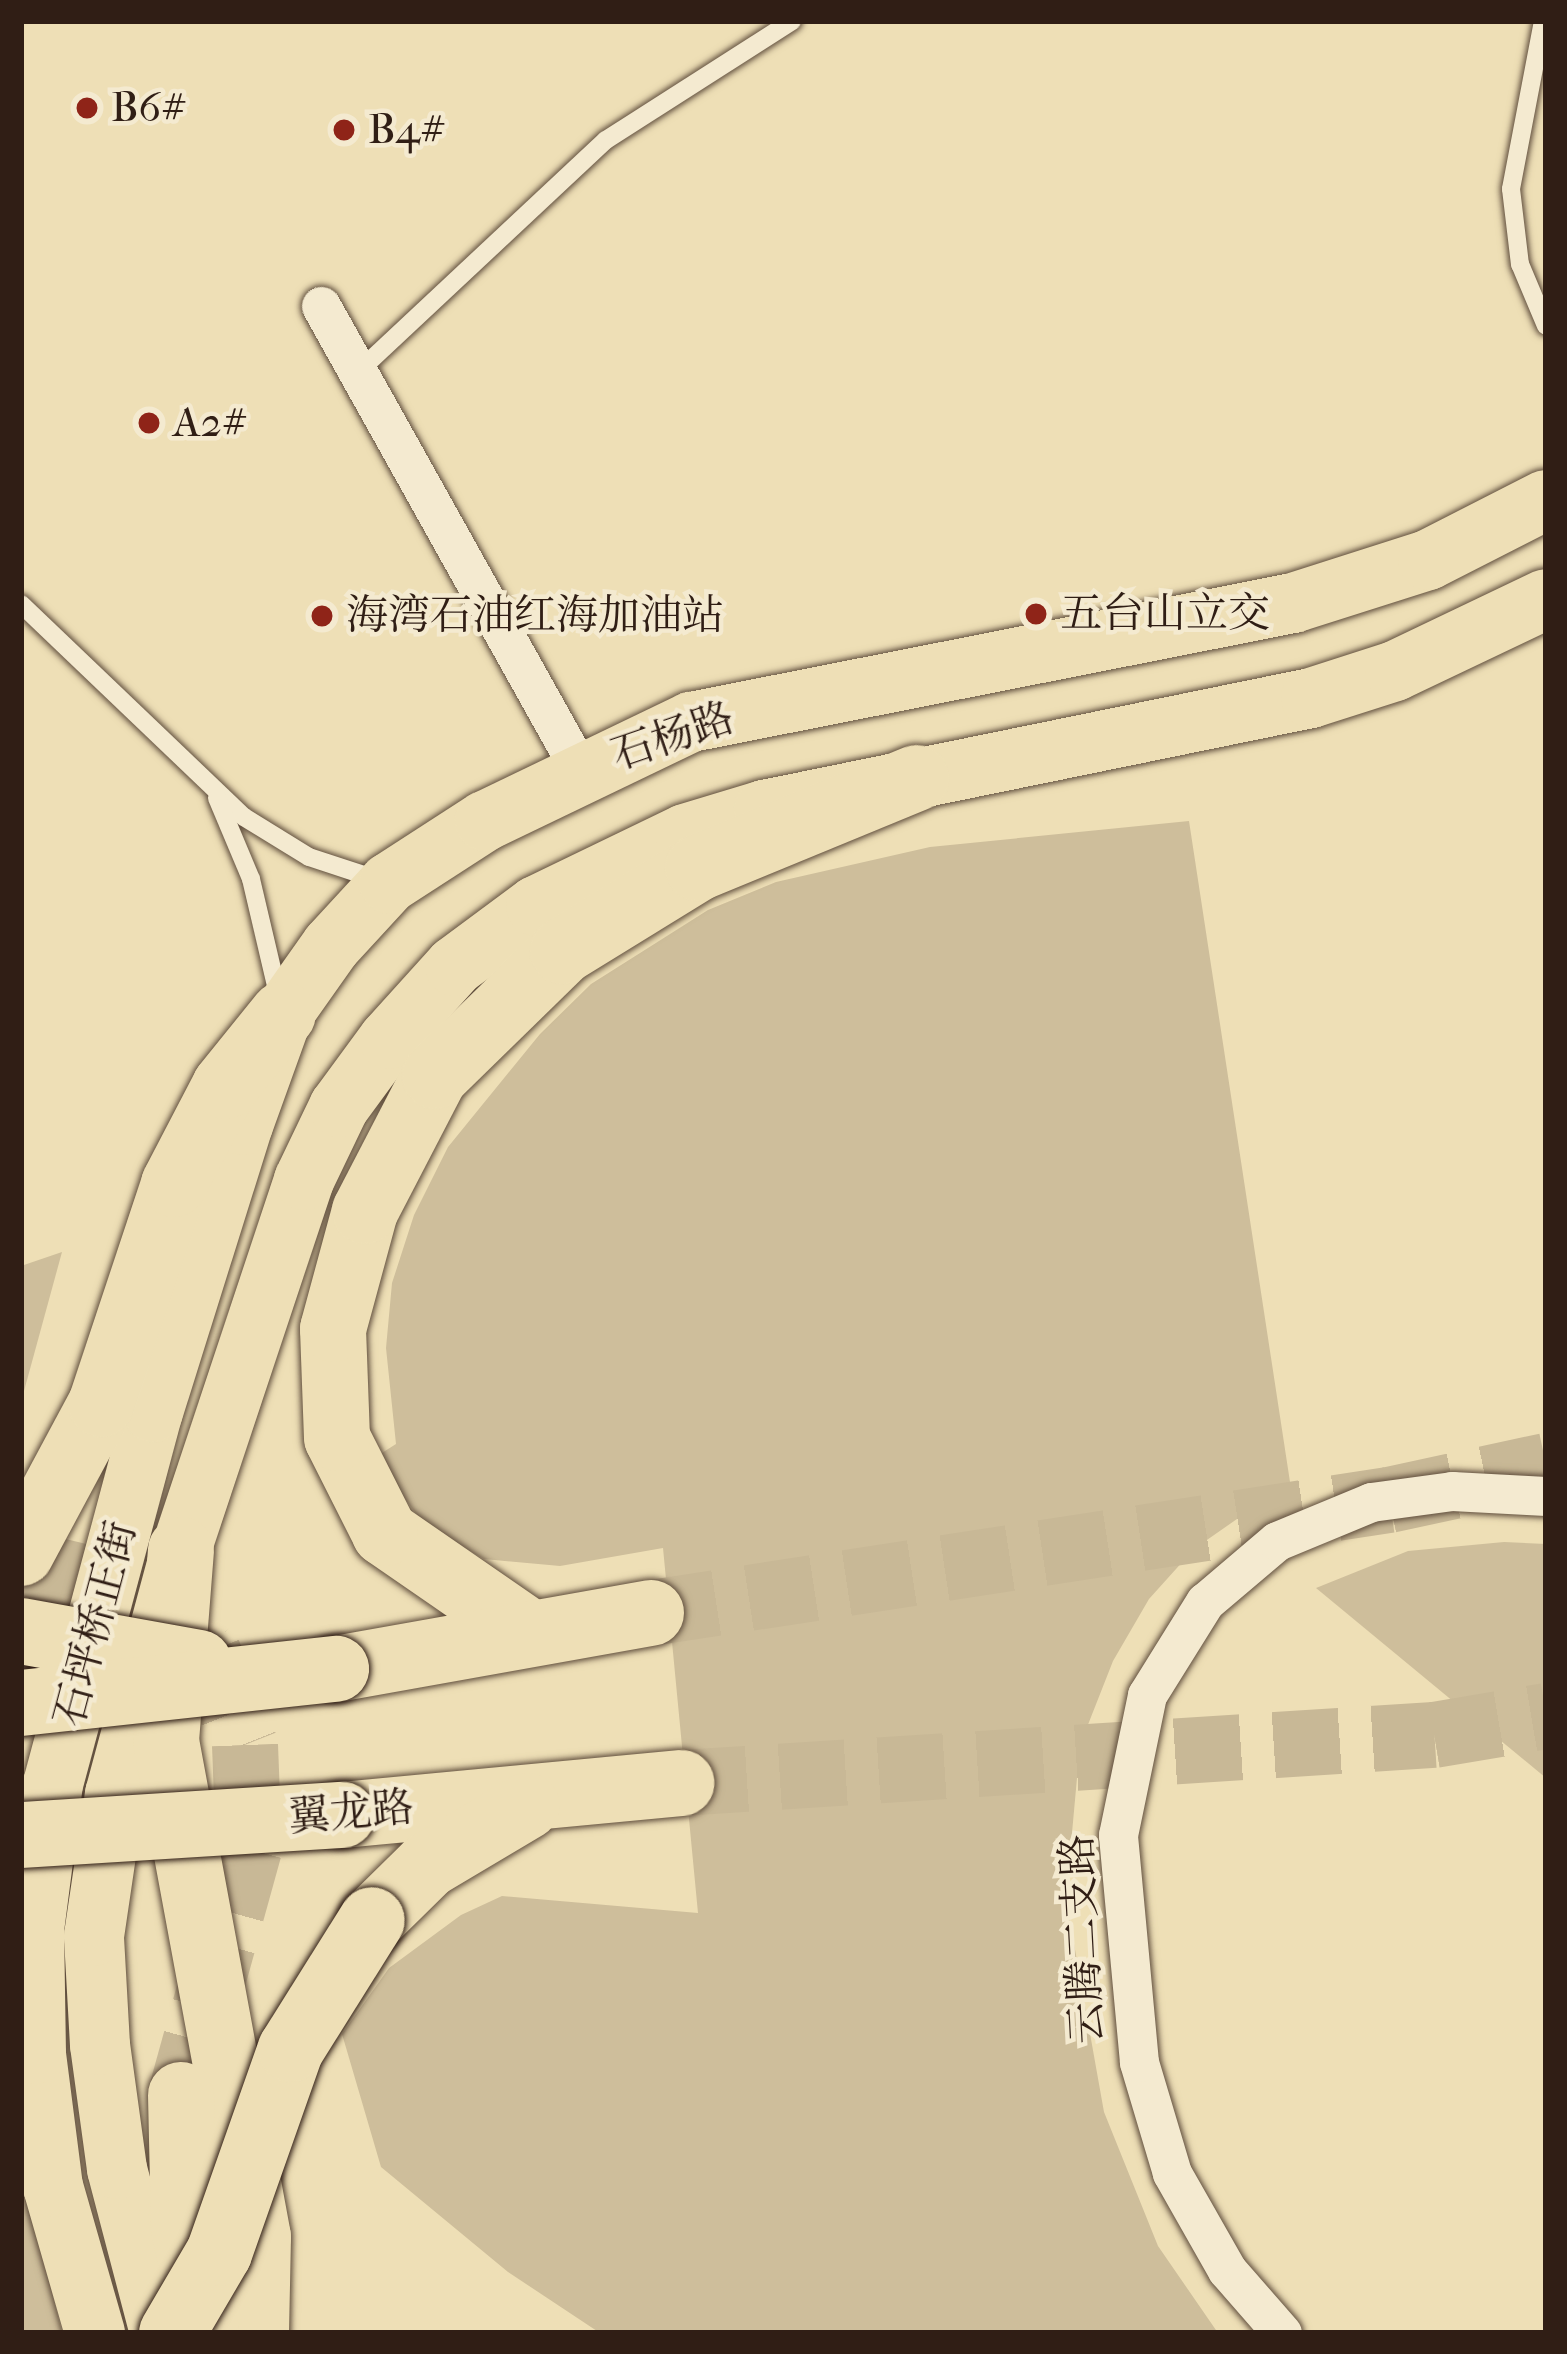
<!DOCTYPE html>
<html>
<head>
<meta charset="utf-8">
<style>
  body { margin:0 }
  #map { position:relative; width:1567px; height:2354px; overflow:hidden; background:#eedfb6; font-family:"IM FELL French Canon","Noto Serif SC",serif }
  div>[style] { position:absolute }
  .green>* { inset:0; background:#cebe9b }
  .trunk-tunnel>* { height:66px; margin-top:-33px; transform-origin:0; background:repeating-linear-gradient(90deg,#c8b896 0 66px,transparent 0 99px) }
  .roads { filter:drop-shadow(0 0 3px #604e3d) drop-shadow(0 0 3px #604e3d) }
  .service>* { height:18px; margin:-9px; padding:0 9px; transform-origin:9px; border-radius:9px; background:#f4ead0 }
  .minor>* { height:39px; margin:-19.5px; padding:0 19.5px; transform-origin:19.5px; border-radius:19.5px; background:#f4ead0 }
  .primary>* { height:60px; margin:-30px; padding:0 30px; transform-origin:30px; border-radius:30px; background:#eedfb6 }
  .trunk>* { height:66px; margin:-33px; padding:0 33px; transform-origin:33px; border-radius:33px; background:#eedfb6 }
  .bridges { filter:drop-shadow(0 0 3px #301e15) drop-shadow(0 0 3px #301e15) }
  .trunk-bridge>* { height:66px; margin:-33px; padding:0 33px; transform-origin:33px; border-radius:33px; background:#eedfb6 }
  .dots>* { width:33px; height:33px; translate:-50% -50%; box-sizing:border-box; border:6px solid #f4ead0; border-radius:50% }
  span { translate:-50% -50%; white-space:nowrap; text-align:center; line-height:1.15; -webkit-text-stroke:9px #f4ead0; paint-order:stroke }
  .poi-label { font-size:42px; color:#301e15 }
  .left { translate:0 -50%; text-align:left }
  .street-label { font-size:42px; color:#301e15 }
  .frame { position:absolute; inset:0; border:24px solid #301e15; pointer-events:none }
</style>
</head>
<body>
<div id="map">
  <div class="green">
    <i style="clip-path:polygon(1189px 821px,1290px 1482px,1194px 1549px,1149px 1599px,1113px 1661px,1080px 1745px,1066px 1899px,1104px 2112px,1158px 2246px,1218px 2333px,600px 2333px,508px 2272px,381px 2167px,342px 2034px,389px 1968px,461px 1915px,502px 1896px,698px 1913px,663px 1548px,560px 1566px,484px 1559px,424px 1524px,374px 1458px,396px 1444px,386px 1348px,392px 1283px,414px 1215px,448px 1147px,540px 1034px,591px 984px,708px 910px,776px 882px,930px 847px)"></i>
    <i style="clip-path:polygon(62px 1252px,21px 1402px,21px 1266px)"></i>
    <i style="clip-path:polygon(1504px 1542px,1546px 1544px,1546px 1778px,1316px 1588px,1408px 1551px)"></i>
    <i style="clip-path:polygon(21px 2141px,35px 2221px,62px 2333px,21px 2333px)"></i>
  </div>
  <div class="trunk-tunnel">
    <i style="left:21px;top:1562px;width:114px;rotate:13.7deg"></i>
    <i style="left:132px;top:1589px;width:99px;rotate:39.7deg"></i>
    <i style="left:208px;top:1652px;width:100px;rotate:68.3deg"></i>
    <i style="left:245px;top:1745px;width:104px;rotate:87.8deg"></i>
    <i style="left:249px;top:1849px;width:255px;rotate:105.5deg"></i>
    <i style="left:651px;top:1613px;width:747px;rotate:-8.71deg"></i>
    <i style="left:1389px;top:1500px;width:161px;rotate:-12.2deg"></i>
    <i style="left:681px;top:1783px;width:755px;rotate:-3.65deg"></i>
    <i style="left:1434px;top:1735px;width:114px;rotate:-9.6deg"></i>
  </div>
  <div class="roads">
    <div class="service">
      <i style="left:1543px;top:21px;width:171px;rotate:100.8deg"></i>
      <i style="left:1511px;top:189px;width:76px;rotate:83.2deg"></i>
      <i style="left:1520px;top:264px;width:67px;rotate:67.2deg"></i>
      <i style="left:359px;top:371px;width:338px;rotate:-43.1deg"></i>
      <i style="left:606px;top:140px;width:221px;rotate:-32.6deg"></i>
      <i style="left:21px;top:604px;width:308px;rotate:43.7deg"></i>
      <i style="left:244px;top:817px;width:76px;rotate:31.6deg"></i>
      <i style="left:309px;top:857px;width:74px;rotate:18.2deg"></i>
      <i style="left:217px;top:798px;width:88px;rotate:67.2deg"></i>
      <i style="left:251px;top:879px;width:118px;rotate:76.8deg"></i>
    </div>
    <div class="minor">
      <i style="left:321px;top:306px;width:531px;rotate:60.83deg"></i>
      <i style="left:1282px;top:2333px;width:84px;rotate:-131.1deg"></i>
      <i style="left:1227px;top:2270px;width:112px;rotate:-119.6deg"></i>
      <i style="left:1172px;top:2173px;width:116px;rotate:-106.6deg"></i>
      <i style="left:1139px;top:2062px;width:228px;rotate:-95.3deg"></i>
      <i style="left:1118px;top:1835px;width:143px;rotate:-78.3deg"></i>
      <i style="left:1147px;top:1695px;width:110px;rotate:-58.1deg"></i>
      <i style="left:1205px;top:1602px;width:94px;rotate:-40.3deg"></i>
      <i style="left:1277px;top:1541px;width:102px;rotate:-22.5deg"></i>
      <i style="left:1371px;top:1502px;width:82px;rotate:-7.7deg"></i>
      <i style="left:1452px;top:1491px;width:94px;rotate:3deg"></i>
    </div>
    <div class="primary">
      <i style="left:95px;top:2333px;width:152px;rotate:-106deg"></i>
      <i style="left:53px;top:2187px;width:134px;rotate:-97.3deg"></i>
      <i style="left:36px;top:2054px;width:124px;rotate:-90.9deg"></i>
      <i style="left:34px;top:1930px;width:147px;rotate:-82.6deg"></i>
      <i style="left:53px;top:1784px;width:385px;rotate:-75deg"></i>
      <i style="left:153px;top:1412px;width:301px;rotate:-72.6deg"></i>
      <i style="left:243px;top:1125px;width:118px;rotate:-70.2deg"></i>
      <i style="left:283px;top:1014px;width:83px;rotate:-54.8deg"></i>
      <i style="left:331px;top:946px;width:86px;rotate:-47.4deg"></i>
      <i style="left:389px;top:883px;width:114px;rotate:-32.9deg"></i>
      <i style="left:485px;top:821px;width:229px;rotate:-25.7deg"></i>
      <i style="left:691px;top:722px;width:614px;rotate:-11.18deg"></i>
      <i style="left:1293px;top:603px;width:142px;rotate:-17.7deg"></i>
      <i style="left:1428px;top:560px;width:132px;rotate:-27deg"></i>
      <i style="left:160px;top:2333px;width:170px;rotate:-104.7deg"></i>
      <i style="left:117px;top:2169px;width:125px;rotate:-97.8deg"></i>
      <i style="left:100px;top:2045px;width:109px;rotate:-93.2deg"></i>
      <i style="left:94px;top:1936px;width:144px;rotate:-81.6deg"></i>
      <i style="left:115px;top:1794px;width:253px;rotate:-74.9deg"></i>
      <i style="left:181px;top:1550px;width:390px;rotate:-71.6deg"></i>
      <i style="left:304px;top:1180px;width:81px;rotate:-64.4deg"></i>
      <i style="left:339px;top:1107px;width:84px;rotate:-53.7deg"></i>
      <i style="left:389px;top:1039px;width:98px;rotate:-47.9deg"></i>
      <i style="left:455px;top:966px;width:101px;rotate:-36.5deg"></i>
      <i style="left:536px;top:906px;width:165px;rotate:-25.8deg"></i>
      <i style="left:685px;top:834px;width:83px;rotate:-16.9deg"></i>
      <i style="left:764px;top:810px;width:558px;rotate:-11.57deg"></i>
      <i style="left:1311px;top:698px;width:88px;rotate:-17.8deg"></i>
      <i style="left:1395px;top:671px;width:167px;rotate:-25.5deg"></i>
    </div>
    <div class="trunk">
      <i style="left:181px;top:1550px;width:192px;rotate:94.5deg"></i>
      <i style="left:166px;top:1741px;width:504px;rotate:79.49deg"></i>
      <i style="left:258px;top:2237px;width:96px;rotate:91.2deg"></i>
      <i style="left:21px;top:1553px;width:169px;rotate:-61.8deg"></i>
      <i style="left:101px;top:1404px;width:232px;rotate:-71.6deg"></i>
      <i style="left:174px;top:1184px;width:110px;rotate:-62.5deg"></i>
      <i style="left:225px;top:1086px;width:92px;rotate:-51.1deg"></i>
      <i style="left:527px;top:1631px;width:173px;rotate:-145.4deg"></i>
      <i style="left:385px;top:1533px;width:106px;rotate:-116.8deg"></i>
      <i style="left:337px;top:1438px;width:109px;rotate:-92.1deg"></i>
      <i style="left:333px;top:1329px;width:122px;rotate:-74.8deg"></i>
      <i style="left:365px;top:1211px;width:152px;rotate:-62.6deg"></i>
      <i style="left:435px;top:1076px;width:179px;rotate:-44.3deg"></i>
      <i style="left:563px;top:951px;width:158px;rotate:-31.6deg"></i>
      <i style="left:698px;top:868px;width:236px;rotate:-22.4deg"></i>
      <i style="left:336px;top:1669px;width:320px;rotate:-10.1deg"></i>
      <i style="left:342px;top:1815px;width:341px;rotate:-5.4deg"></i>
      <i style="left:372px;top:1920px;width:78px;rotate:-44.5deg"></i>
      <i style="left:428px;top:1865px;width:115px;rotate:-30.8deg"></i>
      <i style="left:181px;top:2095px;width:134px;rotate:88.7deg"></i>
      <i style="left:184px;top:2229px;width:102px;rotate:77.6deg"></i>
    </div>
  </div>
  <div class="bridges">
    <div class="trunk-bridge">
      <i style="left:21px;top:1631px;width:181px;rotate:10.2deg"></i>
      <i style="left:21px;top:1703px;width:317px;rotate:-6.2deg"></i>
      <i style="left:21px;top:1835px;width:322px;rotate:-3.6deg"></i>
      <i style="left:172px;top:2333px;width:93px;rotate:-59.6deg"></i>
      <i style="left:219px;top:2253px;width:216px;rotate:-70.6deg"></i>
      <i style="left:291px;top:2049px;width:152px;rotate:-57.9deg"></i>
    </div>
  </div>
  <div class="dots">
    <i style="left:87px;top:108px;background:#8f2418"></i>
    <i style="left:344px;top:130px;background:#8f2418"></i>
    <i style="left:149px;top:423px;background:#8f2418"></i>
    <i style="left:1036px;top:614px;background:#8f2418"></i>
    <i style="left:322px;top:616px;background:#8f2418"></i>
  </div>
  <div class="poi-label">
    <span class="left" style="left:111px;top:108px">B6#</span>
    <span class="left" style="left:368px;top:130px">B4#</span>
    <span class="left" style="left:173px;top:423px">A2#</span>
    <span class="left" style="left:1060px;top:614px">五台山立交</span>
    <span class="left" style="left:346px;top:616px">海湾石油红海加油站</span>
  </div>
  <div class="street-label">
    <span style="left:673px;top:737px;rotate:-19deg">石杨路</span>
    <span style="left:96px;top:1624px;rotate:-75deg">石坪桥正街</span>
    <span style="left:351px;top:1813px;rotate:-5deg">翼龙路</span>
    <span style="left:1083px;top:1939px;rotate:-93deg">云腾二支路</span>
  </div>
  <div class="frame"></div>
</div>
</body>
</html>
